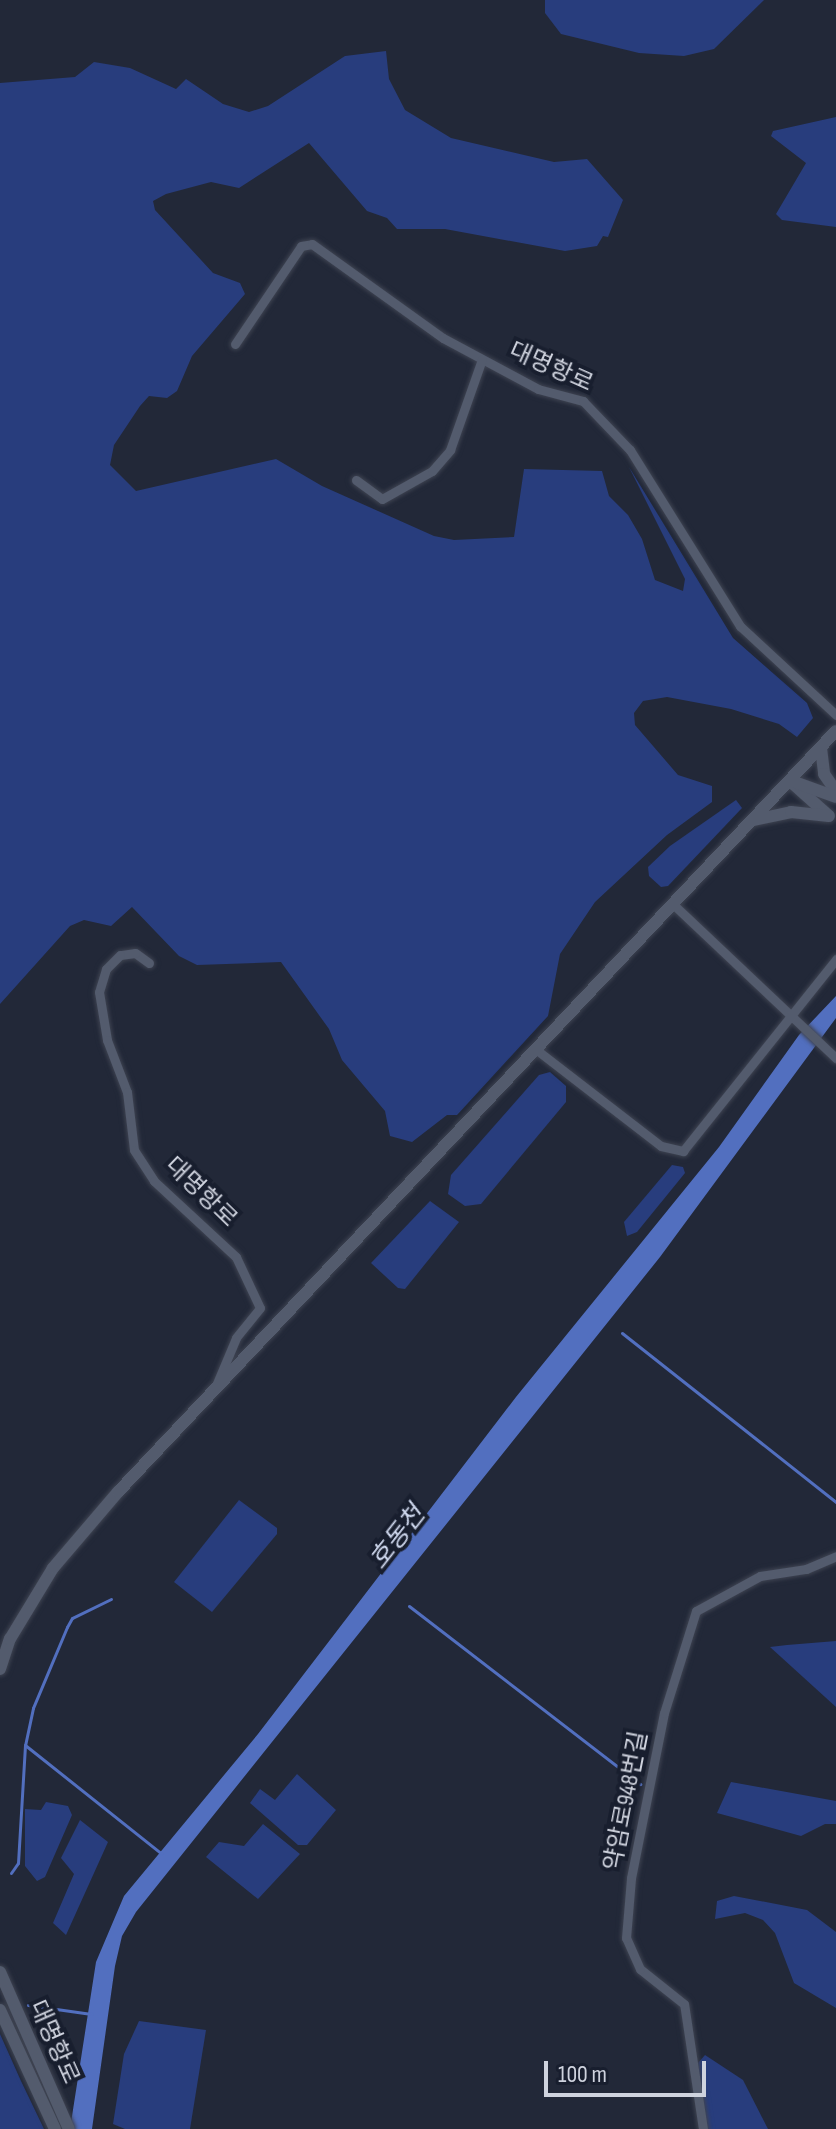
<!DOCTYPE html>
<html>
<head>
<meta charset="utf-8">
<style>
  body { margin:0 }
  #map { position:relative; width:836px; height:2129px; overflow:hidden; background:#222838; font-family:"Sofia Sans Condensed","Noto Sans KR",sans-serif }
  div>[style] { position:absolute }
  .green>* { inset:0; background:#283d7d }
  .water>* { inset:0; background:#526fbf }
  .stream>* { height:3px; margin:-1.5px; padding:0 1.5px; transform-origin:1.5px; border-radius:1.5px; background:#526fbf }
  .roads { filter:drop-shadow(0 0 2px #3e4351) drop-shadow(0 0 2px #3e4351) }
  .street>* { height:9px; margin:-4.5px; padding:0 4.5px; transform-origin:4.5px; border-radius:4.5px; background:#535b6d }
  .secondary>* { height:12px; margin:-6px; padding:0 6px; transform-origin:6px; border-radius:6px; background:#535b6d }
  span { translate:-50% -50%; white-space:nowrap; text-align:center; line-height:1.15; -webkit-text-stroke:8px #181e2e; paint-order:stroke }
  .street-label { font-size:24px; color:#cfd3de }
  .water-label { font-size:26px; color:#cfd8ee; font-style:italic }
  .scale { position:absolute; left:544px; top:2061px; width:162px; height:36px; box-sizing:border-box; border:4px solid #cfd3de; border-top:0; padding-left:10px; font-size:24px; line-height:28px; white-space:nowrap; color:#cfd3de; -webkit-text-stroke:6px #181e2e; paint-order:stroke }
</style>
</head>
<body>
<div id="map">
  <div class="green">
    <i style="clip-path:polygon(545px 0,764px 0,714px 49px,684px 56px,639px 53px,561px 34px,545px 13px)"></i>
    <i style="clip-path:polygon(386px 51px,389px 79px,405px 110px,451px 138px,554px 162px,587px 159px,623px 200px,608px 237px,603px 236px,597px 246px,565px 251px,445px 229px,397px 229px,387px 218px,367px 211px,309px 143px,239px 188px,211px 182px,166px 194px,153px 201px,155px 210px,213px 273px,240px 283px,245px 294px,192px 356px,177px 391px,167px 398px,149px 396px,140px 406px,114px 445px,110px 465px,136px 491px,276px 459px,322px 486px,434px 536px,454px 540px,514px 537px,524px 469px,602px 471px,609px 496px,628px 515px,642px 539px,655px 580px,683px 591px,685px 579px,629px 467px,733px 638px,807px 703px,813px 718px,797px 737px,779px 724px,731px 709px,667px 697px,643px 701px,634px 713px,635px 725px,678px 775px,712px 786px,712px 802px,667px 835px,595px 902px,560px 954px,548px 1016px,457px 1115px,447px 1115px,412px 1142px,390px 1136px,385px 1111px,342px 1060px,329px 1029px,281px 962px,197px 965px,179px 956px,132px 907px,111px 926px,84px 920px,70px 926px,0 1004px,0 83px,75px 77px,94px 62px,130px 68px,176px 89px,186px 79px,223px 104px,249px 112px,268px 106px,345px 56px)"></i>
    <i style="clip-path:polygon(836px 117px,836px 227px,782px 220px,776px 214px,806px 163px,771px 136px,773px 131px)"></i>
    <i style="clip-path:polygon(736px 800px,742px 808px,668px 886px,661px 887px,649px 876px,648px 867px,670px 846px)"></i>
    <i style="clip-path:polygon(550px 1072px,566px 1086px,566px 1102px,481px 1204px,465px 1206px,448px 1194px,451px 1175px,539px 1075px)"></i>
    <i style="clip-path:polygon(672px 1165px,683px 1167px,685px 1173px,637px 1232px,627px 1236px,624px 1222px)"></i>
    <i style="clip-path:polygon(430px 1201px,459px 1222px,405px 1289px,398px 1288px,371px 1263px)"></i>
    <i style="clip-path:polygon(239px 1500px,277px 1528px,277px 1534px,212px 1612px,174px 1582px)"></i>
    <i style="clip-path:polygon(836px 1641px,836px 1707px,770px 1647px,787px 1645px)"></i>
    <i style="clip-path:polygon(297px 1774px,336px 1810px,307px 1845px,298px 1845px,250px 1803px,260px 1789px,275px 1800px)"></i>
    <i style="clip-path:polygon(731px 1782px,836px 1801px,836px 1824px,825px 1824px,801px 1836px,717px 1813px)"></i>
    <i style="clip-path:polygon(46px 1802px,68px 1806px,72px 1815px,45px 1877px,37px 1881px,25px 1866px,25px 1809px,41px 1810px)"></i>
    <i style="clip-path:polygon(80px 1820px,108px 1842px,66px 1935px,53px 1923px,74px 1874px,61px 1858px)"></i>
    <i style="clip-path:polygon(263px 1824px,300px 1854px,258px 1899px,206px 1857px,219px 1842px,244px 1846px)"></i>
    <i style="clip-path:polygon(734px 1896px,807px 1910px,836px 1932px,836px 2008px,794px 1983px,775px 1933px,763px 1920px,745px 1913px,715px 1919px,717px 1901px)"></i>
    <i style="clip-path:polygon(139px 2021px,206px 2030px,190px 2129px,125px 2129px,113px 2124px,124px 2054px)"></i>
    <i style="clip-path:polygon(0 2034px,21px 2081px,44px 2129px,0 2129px)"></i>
    <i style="clip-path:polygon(705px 2055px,743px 2080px,768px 2129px,707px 2129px,698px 2063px)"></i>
  </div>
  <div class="water">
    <i style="clip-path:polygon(836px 996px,836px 1018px,660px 1257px,136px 1912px,122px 1936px,115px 1966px,92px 2129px,70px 2129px,96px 1962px,124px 1896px,258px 1734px,516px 1397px,719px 1147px,799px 1035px)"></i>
  </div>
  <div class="stream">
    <i style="left:622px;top:1333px;width:273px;rotate:38.3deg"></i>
    <i style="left:111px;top:1599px;width:43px;rotate:154deg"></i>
    <i style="left:72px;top:1618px;width:10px;rotate:119deg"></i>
    <i style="left:67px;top:1627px;width:88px;rotate:112.8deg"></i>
    <i style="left:33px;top:1708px;width:38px;rotate:102deg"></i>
    <i style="left:25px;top:1745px;width:174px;rotate:38.5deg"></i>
    <i style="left:409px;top:1606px;width:292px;rotate:37.6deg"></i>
    <i style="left:11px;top:1873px;width:12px;rotate:-55deg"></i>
    <i style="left:18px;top:1863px;width:118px;rotate:-86.6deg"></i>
    <i style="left:28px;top:2005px;width:64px;rotate:8.1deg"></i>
  </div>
  <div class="roads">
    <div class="street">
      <i style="left:235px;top:344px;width:118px;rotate:-56deg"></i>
      <i style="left:301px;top:246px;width:11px;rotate:-10deg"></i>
      <i style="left:312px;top:244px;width:161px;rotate:35.7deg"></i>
      <i style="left:443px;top:338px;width:108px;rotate:28.2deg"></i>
      <i style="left:538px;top:389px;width:47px;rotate:14.9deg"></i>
      <i style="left:583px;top:401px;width:68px;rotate:46.2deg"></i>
      <i style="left:630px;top:450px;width:208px;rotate:58deg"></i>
      <i style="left:740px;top:626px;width:131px;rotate:42.8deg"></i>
      <i style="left:356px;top:480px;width:32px;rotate:36deg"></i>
      <i style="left:382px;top:499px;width:57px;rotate:-29.2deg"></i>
      <i style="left:432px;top:471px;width:28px;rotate:-49deg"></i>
      <i style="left:450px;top:450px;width:96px;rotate:-70.6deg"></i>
      <i style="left:674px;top:905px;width:223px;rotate:43.4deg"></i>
      <i style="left:149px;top:963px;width:17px;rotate:-144deg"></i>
      <i style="left:135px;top:953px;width:15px;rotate:172deg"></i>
      <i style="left:120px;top:955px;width:20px;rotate:135deg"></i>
      <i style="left:106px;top:969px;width:24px;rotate:107deg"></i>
      <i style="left:99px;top:992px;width:49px;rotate:80.5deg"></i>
      <i style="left:107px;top:1040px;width:56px;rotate:69deg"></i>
      <i style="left:127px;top:1092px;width:58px;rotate:83.1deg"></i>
      <i style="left:134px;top:1150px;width:37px;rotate:57deg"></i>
      <i style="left:154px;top:1181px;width:112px;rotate:42.8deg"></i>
      <i style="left:236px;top:1257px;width:56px;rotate:64.8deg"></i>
      <i style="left:260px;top:1308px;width:38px;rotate:129deg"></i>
      <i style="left:236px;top:1338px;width:54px;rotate:112.8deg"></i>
      <i style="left:538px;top:1051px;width:155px;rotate:37.7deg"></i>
      <i style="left:661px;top:1146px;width:23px;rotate:13deg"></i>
      <i style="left:683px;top:1151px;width:246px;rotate:-51.4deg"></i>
      <i style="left:703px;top:2129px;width:126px;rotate:-98.6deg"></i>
      <i style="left:684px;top:2004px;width:56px;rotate:-141.5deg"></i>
      <i style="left:640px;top:1969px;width:34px;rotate:-114deg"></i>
      <i style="left:626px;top:1938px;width:60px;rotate:-85.2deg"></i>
      <i style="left:631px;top:1878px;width:168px;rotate:-78.7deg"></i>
      <i style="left:664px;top:1713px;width:107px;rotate:-72.6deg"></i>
      <i style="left:696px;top:1611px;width:73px;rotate:-28.7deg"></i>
      <i style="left:760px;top:1576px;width:47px;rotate:-8.7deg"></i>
      <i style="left:806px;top:1569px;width:33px;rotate:-23deg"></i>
    </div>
    <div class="secondary">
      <i style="left:821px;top:748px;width:26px;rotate:83deg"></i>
      <i style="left:824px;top:774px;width:21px;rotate:55deg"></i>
      <i style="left:790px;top:781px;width:52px;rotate:41.9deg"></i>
      <i style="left:797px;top:783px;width:41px;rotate:19.7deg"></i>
      <i style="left:754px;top:820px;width:38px;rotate:-12deg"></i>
      <i style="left:791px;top:812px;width:38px;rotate:6deg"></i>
      <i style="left:0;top:1669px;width:32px;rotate:-72deg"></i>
      <i style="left:10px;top:1639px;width:83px;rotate:-58.8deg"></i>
      <i style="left:53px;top:1568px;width:100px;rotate:-49.5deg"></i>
      <i style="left:118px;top:1492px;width:1046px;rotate:-46.67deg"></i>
      <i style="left:0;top:1972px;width:171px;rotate:66.3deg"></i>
      <i style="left:0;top:2010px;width:131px;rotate:65.2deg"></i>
    </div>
  </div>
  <div class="street-label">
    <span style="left:551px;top:367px;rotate:24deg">대명항로</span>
    <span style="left:201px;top:1192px;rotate:44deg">대명항로</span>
    <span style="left:626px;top:1801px;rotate:-79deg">약암로948번길</span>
    <span style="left:54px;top:2042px;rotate:66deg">대명항로</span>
  </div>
  <div class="water-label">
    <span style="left:398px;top:1538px;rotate:-52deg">호동천</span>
  </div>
  <div class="scale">100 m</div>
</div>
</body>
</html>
